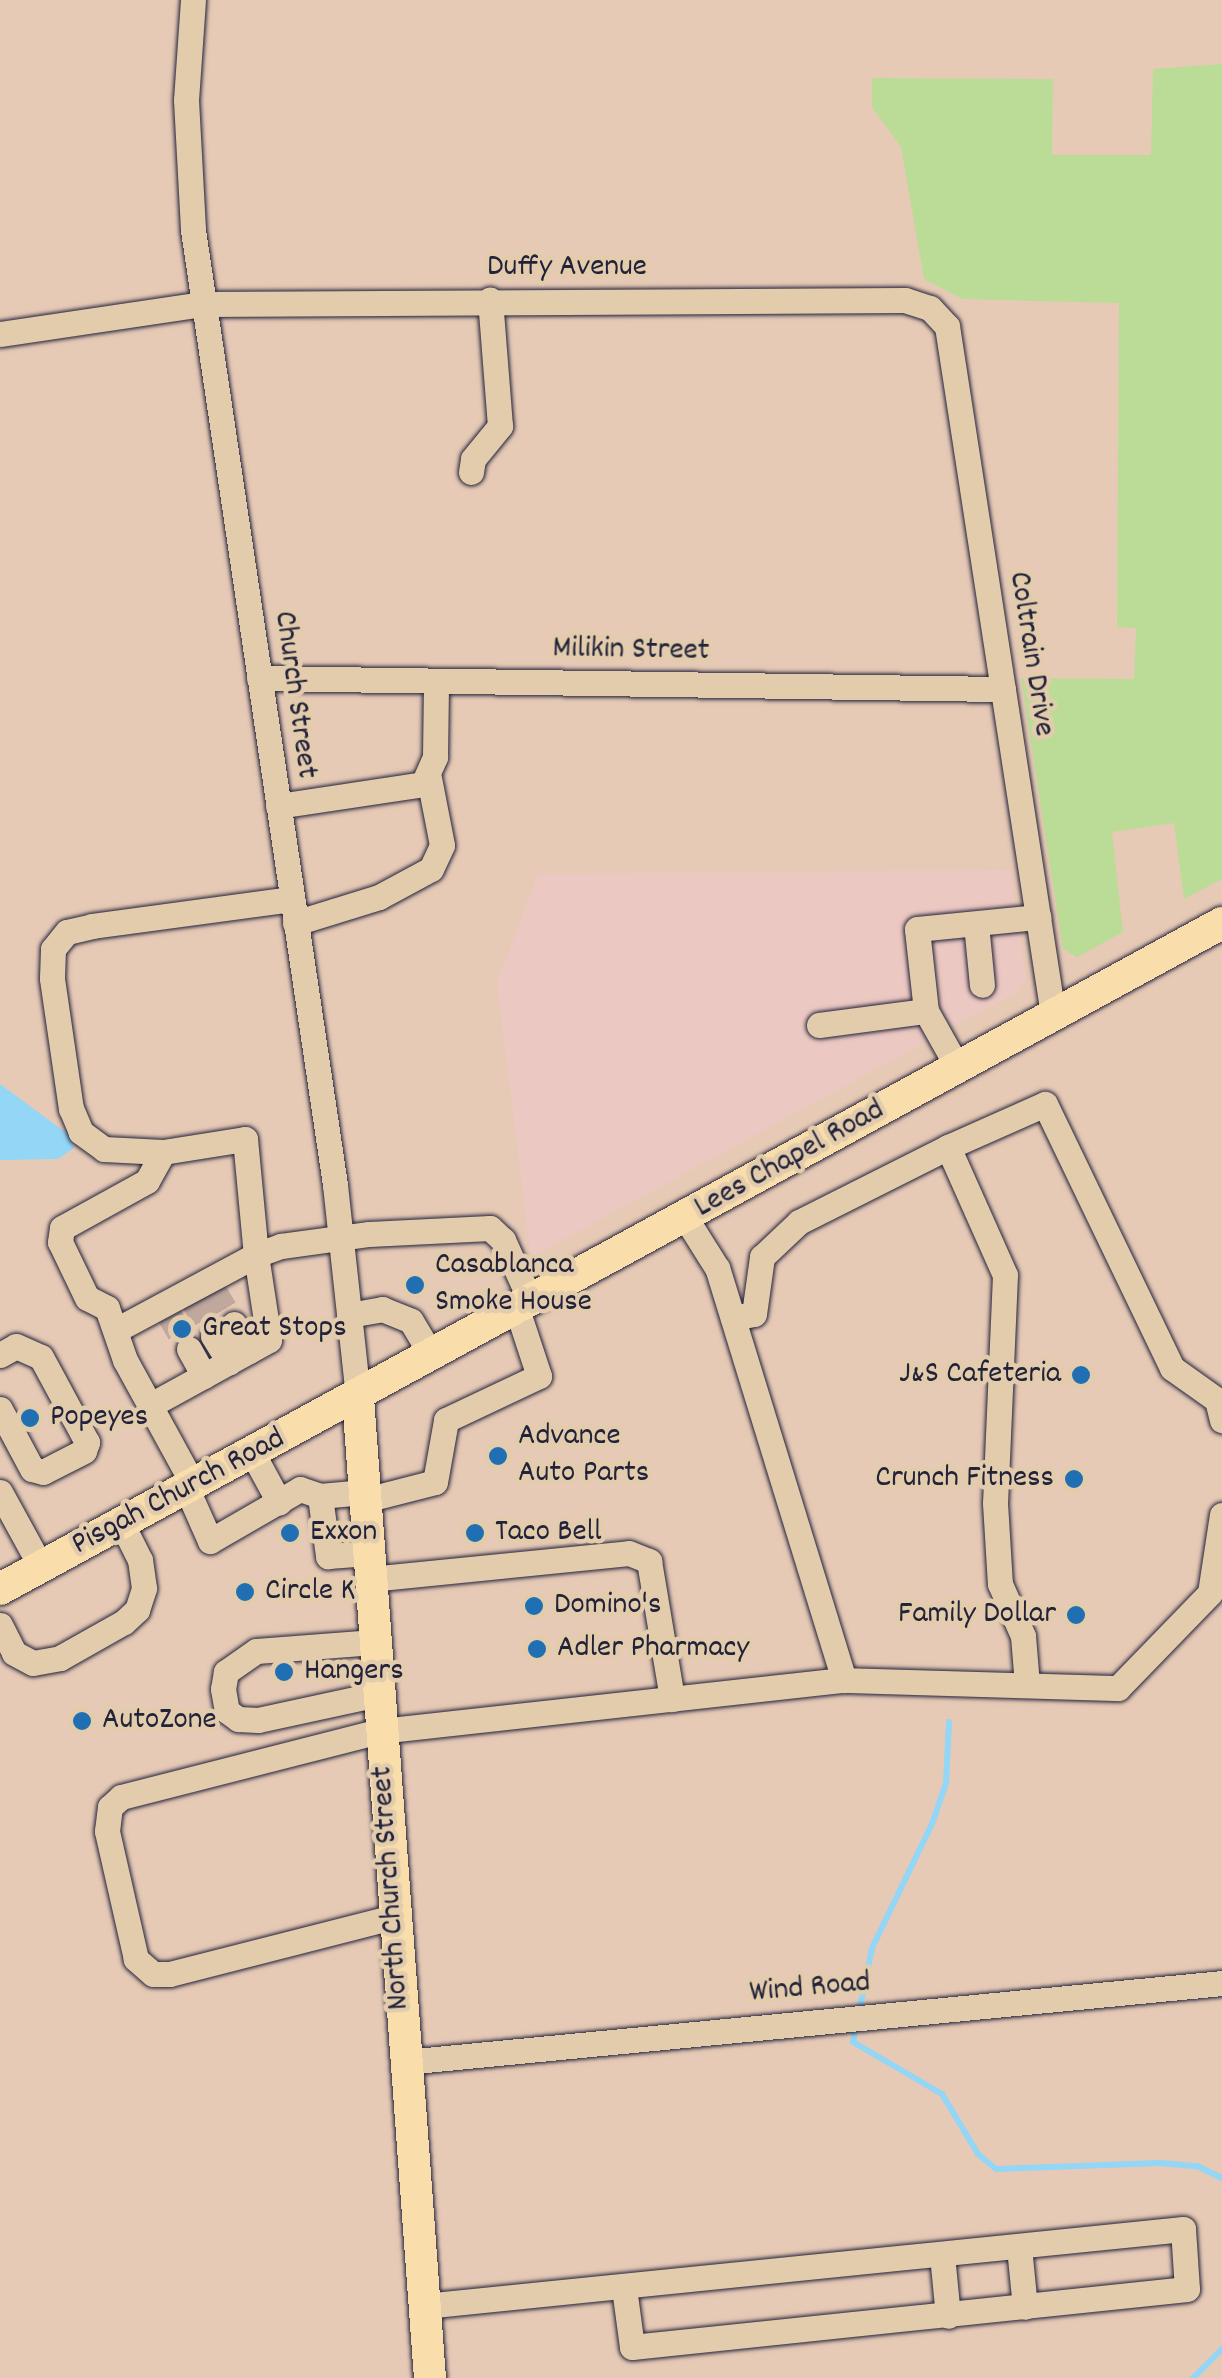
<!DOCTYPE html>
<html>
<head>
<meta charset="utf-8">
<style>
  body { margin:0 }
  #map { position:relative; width:1222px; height:2378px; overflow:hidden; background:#e7cab6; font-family:Dekko,sans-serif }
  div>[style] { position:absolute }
  .built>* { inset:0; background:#ecc8c2 }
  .green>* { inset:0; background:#badc96 }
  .water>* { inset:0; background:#93d6f5 }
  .stream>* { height:6px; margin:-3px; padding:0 3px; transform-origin:3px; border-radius:3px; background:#93d6f5 }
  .minor-tunnel>* { height:25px; margin-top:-12.5px; transform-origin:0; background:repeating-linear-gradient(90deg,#c0a89d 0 25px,transparent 0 37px) }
  .roads { filter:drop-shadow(0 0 2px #22223b) drop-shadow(0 0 2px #22223b) }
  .minor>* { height:25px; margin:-12.5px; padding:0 12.5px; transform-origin:12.5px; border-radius:12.5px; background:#e3ccac }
  .major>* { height:32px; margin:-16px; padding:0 16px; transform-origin:16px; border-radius:16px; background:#f9deab }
  .dots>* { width:28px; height:28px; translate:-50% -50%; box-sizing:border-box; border:5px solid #e3ccac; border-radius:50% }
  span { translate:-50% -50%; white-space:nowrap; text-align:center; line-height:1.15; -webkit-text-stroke:9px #e3ccac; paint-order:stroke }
  .street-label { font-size:32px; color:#22223b }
  .poi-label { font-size:32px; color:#22223b }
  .left { translate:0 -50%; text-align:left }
  .right { translate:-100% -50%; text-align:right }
</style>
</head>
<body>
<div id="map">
  <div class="built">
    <i style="clip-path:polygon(1010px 870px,1026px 976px,1019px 991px,531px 1257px,497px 983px,538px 874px)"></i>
  </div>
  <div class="green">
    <i style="clip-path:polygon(1222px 64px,1222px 879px,1184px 899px,1174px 823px,1112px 832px,1123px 932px,1077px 957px,1063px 949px,1021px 678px,1134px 679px,1136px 628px,1117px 627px,1119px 303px,962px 299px,924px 279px,901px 147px,872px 107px,872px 78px,1053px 79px,1052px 155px,1151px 155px,1153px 69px)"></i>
  </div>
  <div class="water">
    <i style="clip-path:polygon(0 1084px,69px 1135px,74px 1148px,58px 1159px,0 1160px)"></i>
  </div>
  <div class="stream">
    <i style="left:859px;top:2012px;width:65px;rotate:-78.5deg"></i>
    <i style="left:872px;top:1948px;width:138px;rotate:-64.2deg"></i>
    <i style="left:932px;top:1824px;width:43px;rotate:-71.1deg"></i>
    <i style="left:946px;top:1783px;width:61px;rotate:-87.2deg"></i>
    <i style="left:856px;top:2024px;width:18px;rotate:99deg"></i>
    <i style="left:853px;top:2042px;width:103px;rotate:30.3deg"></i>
    <i style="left:942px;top:2094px;width:70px;rotate:59deg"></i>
    <i style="left:978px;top:2154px;width:23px;rotate:40deg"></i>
    <i style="left:996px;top:2169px;width:164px;rotate:-2.1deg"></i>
    <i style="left:1160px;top:2163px;width:37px;rotate:5deg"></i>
    <i style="left:1197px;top:2166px;width:28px;rotate:26deg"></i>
    <i style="left:1193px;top:2378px;width:41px;rotate:-45deg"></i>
  </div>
  <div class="minor-tunnel">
    <i style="left:212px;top:1287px;width:43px;rotate:59.3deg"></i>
    <i style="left:192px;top:1298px;width:43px;rotate:61.1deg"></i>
    <i style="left:167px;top:1311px;width:44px;rotate:59.9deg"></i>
  </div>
  <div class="roads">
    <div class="minor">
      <i style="left:193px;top:0;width:100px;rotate:94deg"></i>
      <i style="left:186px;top:100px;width:130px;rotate:86.9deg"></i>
      <i style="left:193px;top:230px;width:965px;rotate:81.54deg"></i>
      <i style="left:335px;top:1185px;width:214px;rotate:83.8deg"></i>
      <i style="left:0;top:334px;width:205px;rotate:-8.4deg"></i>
      <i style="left:203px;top:304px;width:702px;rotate:-0.33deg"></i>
      <i style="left:905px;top:300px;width:26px;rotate:18deg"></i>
      <i style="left:930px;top:308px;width:25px;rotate:47deg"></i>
      <i style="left:947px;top:326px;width:697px;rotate:81.25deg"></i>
      <i style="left:471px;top:472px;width:13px;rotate:-81deg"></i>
      <i style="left:473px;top:459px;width:43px;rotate:-50.7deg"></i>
      <i style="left:500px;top:426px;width:127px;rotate:-94.5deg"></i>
      <i style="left:259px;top:678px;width:744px;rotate:0.85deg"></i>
      <i style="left:278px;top:806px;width:147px;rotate:-8.6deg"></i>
      <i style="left:423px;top:784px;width:30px;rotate:-66deg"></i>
      <i style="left:435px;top:757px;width:76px;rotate:-89.2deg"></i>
      <i style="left:295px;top:923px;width:88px;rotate:-17.2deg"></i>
      <i style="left:379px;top:897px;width:59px;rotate:-28.3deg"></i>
      <i style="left:431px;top:869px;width:26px;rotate:-65deg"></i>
      <i style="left:442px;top:845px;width:68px;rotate:-101deg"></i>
      <i style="left:976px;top:924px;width:61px;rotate:84.4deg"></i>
      <i style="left:819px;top:1025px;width:108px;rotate:-7.5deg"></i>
      <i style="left:958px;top:1068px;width:65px;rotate:-119.3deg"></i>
      <i style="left:926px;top:1011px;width:82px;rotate:-96.3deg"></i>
      <i style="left:917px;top:929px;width:122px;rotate:-5.7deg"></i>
      <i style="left:948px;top:1147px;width:140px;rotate:66deg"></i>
      <i style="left:1005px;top:1275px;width:228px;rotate:92.5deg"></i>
      <i style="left:995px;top:1503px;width:81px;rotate:86.5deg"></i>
      <i style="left:1000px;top:1584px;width:57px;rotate:66.1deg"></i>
      <i style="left:1023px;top:1636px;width:49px;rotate:85.3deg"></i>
      <i style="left:163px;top:1152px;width:59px;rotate:-177.1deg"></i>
      <i style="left:104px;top:1149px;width:29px;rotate:-144deg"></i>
      <i style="left:81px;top:1132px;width:25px;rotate:-113deg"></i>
      <i style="left:71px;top:1109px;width:132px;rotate:-98.3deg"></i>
      <i style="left:52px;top:978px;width:29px;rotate:-88deg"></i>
      <i style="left:53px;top:949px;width:22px;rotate:-51deg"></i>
      <i style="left:67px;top:932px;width:26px;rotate:-13deg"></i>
      <i style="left:92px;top:926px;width:202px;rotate:-7.7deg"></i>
      <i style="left:349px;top:1315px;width:34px;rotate:-10deg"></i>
      <i style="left:382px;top:1309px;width:31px;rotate:22deg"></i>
      <i style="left:411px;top:1321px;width:41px;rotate:59deg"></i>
      <i style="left:733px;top:1318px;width:21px;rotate:-11deg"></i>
      <i style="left:754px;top:1314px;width:58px;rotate:-82deg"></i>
      <i style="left:762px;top:1257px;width:51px;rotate:-43.4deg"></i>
      <i style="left:799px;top:1222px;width:167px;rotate:-26.7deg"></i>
      <i style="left:948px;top:1147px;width:106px;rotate:-23.9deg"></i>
      <i style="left:1045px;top:1104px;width:293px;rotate:64.3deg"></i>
      <i style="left:1172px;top:1368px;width:55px;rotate:35.4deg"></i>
      <i style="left:1217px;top:1400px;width:21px;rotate:76deg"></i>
      <i style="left:234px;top:1324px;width:31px;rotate:61deg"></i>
      <i style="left:116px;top:1330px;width:159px;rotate:-28.2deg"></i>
      <i style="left:256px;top:1255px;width:86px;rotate:81.3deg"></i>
      <i style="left:269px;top:1340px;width:135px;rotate:151.2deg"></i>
      <i style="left:213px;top:1336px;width:31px;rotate:58deg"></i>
      <i style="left:189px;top:1349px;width:31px;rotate:61deg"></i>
      <i style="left:0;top:1355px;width:18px;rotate:-29deg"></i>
      <i style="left:16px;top:1346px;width:27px;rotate:24deg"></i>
      <i style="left:41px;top:1357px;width:97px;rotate:61.6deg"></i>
      <i style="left:87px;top:1442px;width:9px;rotate:108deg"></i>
      <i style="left:84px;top:1451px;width:46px;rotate:152.9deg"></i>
      <i style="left:43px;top:1472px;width:11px;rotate:-165deg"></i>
      <i style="left:32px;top:1469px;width:68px;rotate:-118.1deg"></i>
      <i style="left:253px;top:1454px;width:55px;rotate:61.6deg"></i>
      <i style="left:194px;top:1486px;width:144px;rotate:-118.7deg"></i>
      <i style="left:125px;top:1360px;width:55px;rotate:-109.1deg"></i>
      <i style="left:107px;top:1308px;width:22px;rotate:-153deg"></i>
      <i style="left:87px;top:1298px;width:62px;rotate:-115.7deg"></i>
      <i style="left:60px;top:1242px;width:14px;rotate:-82deg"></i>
      <i style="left:62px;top:1228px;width:97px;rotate:-28.9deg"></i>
      <i style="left:147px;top:1181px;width:33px;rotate:-61deg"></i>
      <i style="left:163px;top:1152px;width:83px;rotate:-9deg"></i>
      <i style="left:245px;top:1139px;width:117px;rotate:84.6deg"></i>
      <i style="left:256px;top:1255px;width:27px;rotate:-20deg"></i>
      <i style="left:281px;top:1246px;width:89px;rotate:-7.8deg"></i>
      <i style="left:369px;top:1234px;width:121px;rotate:-2.8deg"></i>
      <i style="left:490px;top:1228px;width:18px;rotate:43deg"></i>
      <i style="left:503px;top:1240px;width:68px;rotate:65.7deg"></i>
      <i style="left:187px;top:1489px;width:57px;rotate:66.1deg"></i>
      <i style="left:210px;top:1541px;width:104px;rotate:-30deg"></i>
      <i style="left:300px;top:1489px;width:21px;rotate:19deg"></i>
      <i style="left:320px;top:1496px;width:44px;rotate:-5.2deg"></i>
      <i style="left:0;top:1492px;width:85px;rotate:61.3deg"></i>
      <i style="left:320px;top:1496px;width:61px;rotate:82.4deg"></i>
      <i style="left:328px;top:1556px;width:41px;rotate:-4.2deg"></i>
      <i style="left:365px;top:1500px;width:72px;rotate:-14.4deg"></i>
      <i style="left:435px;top:1482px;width:63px;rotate:-79.9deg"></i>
      <i style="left:446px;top:1420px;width:103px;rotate:-25.3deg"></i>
      <i style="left:539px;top:1376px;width:71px;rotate:-108.2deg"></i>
      <i style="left:370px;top:1579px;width:260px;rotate:-5.7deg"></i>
      <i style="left:629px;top:1553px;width:22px;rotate:22deg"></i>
      <i style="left:649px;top:1561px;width:140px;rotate:80.5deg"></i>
      <i style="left:0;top:1625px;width:31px;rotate:63deg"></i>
      <i style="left:14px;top:1653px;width:21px;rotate:28deg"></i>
      <i style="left:33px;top:1663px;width:27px;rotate:-10deg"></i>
      <i style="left:60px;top:1658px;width:73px;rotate:-29.4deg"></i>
      <i style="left:124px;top:1622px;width:18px;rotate:-43deg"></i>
      <i style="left:137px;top:1610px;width:23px;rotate:-72deg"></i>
      <i style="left:144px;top:1588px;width:28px;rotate:-98deg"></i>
      <i style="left:140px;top:1560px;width:40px;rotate:-116.6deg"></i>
      <i style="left:374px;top:1642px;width:118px;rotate:175.6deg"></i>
      <i style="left:256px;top:1651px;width:37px;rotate:145deg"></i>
      <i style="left:226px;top:1672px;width:17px;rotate:100deg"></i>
      <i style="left:223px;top:1689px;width:22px;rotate:80deg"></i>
      <i style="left:227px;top:1711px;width:14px;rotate:36deg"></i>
      <i style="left:238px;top:1719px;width:20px;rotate:3deg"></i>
      <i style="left:258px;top:1720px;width:123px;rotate:-12.2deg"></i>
      <i style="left:844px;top:1680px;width:274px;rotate:1.7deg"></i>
      <i style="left:1118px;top:1688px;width:132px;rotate:-45.9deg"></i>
      <i style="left:1210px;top:1593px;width:79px;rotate:-81.3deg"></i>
      <i style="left:393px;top:1917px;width:230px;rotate:165.7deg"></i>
      <i style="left:170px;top:1974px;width:17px;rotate:180deg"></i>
      <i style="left:153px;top:1974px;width:23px;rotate:-139deg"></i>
      <i style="left:136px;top:1959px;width:131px;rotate:-102.8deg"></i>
      <i style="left:107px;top:1831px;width:24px;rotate:-83deg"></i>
      <i style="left:110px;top:1807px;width:15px;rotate:-42deg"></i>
      <i style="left:121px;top:1797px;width:267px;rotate:-14.3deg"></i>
      <i style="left:380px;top:1731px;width:467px;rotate:-6.3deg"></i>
      <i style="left:844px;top:1680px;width:431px;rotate:-107.1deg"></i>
      <i style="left:717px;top:1268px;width:60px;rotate:-122.1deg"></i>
      <i style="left:405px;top:2062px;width:821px;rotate:-5.52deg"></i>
      <i style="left:1019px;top:2247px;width:60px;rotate:84.3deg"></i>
      <i style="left:942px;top:2255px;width:61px;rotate:84.4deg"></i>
      <i style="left:424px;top:2306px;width:763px;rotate:-5.79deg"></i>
      <i style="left:1183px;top:2229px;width:60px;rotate:86.2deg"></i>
      <i style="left:1187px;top:2289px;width:558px;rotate:174.03deg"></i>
      <i style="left:632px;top:2347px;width:60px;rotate:-97.7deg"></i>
    </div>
    <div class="major">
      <i style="left:358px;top:1398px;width:983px;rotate:85.8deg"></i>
      <i style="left:0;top:1589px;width:1392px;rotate:-28.59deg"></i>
    </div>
  </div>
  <div class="dots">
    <i style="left:415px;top:1285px;background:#1f6fb2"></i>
    <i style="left:182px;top:1329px;background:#1f6fb2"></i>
    <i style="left:1081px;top:1375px;background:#1f6fb2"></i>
    <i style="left:30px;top:1418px;background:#1f6fb2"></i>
    <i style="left:498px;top:1456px;background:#1f6fb2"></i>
    <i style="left:1074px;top:1479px;background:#1f6fb2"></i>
    <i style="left:290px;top:1533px;background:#1f6fb2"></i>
    <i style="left:475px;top:1533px;background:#1f6fb2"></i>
    <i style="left:245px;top:1592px;background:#1f6fb2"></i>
    <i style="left:534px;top:1606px;background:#1f6fb2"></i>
    <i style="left:1076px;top:1615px;background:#1f6fb2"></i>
    <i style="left:537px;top:1649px;background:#1f6fb2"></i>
    <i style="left:284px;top:1672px;background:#1f6fb2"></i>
    <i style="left:82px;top:1721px;background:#1f6fb2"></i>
  </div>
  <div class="street-label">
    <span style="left:567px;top:268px">Duffy Avenue</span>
    <span style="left:631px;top:651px;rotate:1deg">Milikin Street</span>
    <span style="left:1030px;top:654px;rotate:81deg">Coltrain Drive</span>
    <span style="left:294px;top:695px;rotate:82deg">Church Street</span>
    <span style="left:790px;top:1160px;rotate:-29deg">Lees Chapel Road</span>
    <span style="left:179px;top:1493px;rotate:-28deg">Pisgah Church Road</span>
    <span style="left:392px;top:1888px;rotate:-94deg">North Church Street</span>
    <span style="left:810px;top:1989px;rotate:-5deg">Wind Road</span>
  </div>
  <div class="poi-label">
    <span class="left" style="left:435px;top:1285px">Casablanca<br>Smoke House</span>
    <span class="left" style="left:202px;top:1329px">Great Stops</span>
    <span class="right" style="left:1061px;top:1375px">J&amp;S Cafeteria</span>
    <span class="left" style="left:50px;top:1418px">Popeyes</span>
    <span class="left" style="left:518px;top:1456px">Advance<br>Auto Parts</span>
    <span class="right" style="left:1054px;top:1479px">Crunch Fitness</span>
    <span class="left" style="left:310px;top:1533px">Exxon</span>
    <span class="left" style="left:495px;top:1533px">Taco Bell</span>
    <span class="left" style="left:265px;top:1592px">Circle K</span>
    <span class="left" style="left:554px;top:1606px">Domino's</span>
    <span class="right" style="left:1056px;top:1615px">Family Dollar</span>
    <span class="left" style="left:557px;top:1649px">Adler Pharmacy</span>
    <span class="left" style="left:304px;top:1672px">Hangers</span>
    <span class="left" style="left:102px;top:1721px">AutoZone</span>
  </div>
</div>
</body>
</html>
